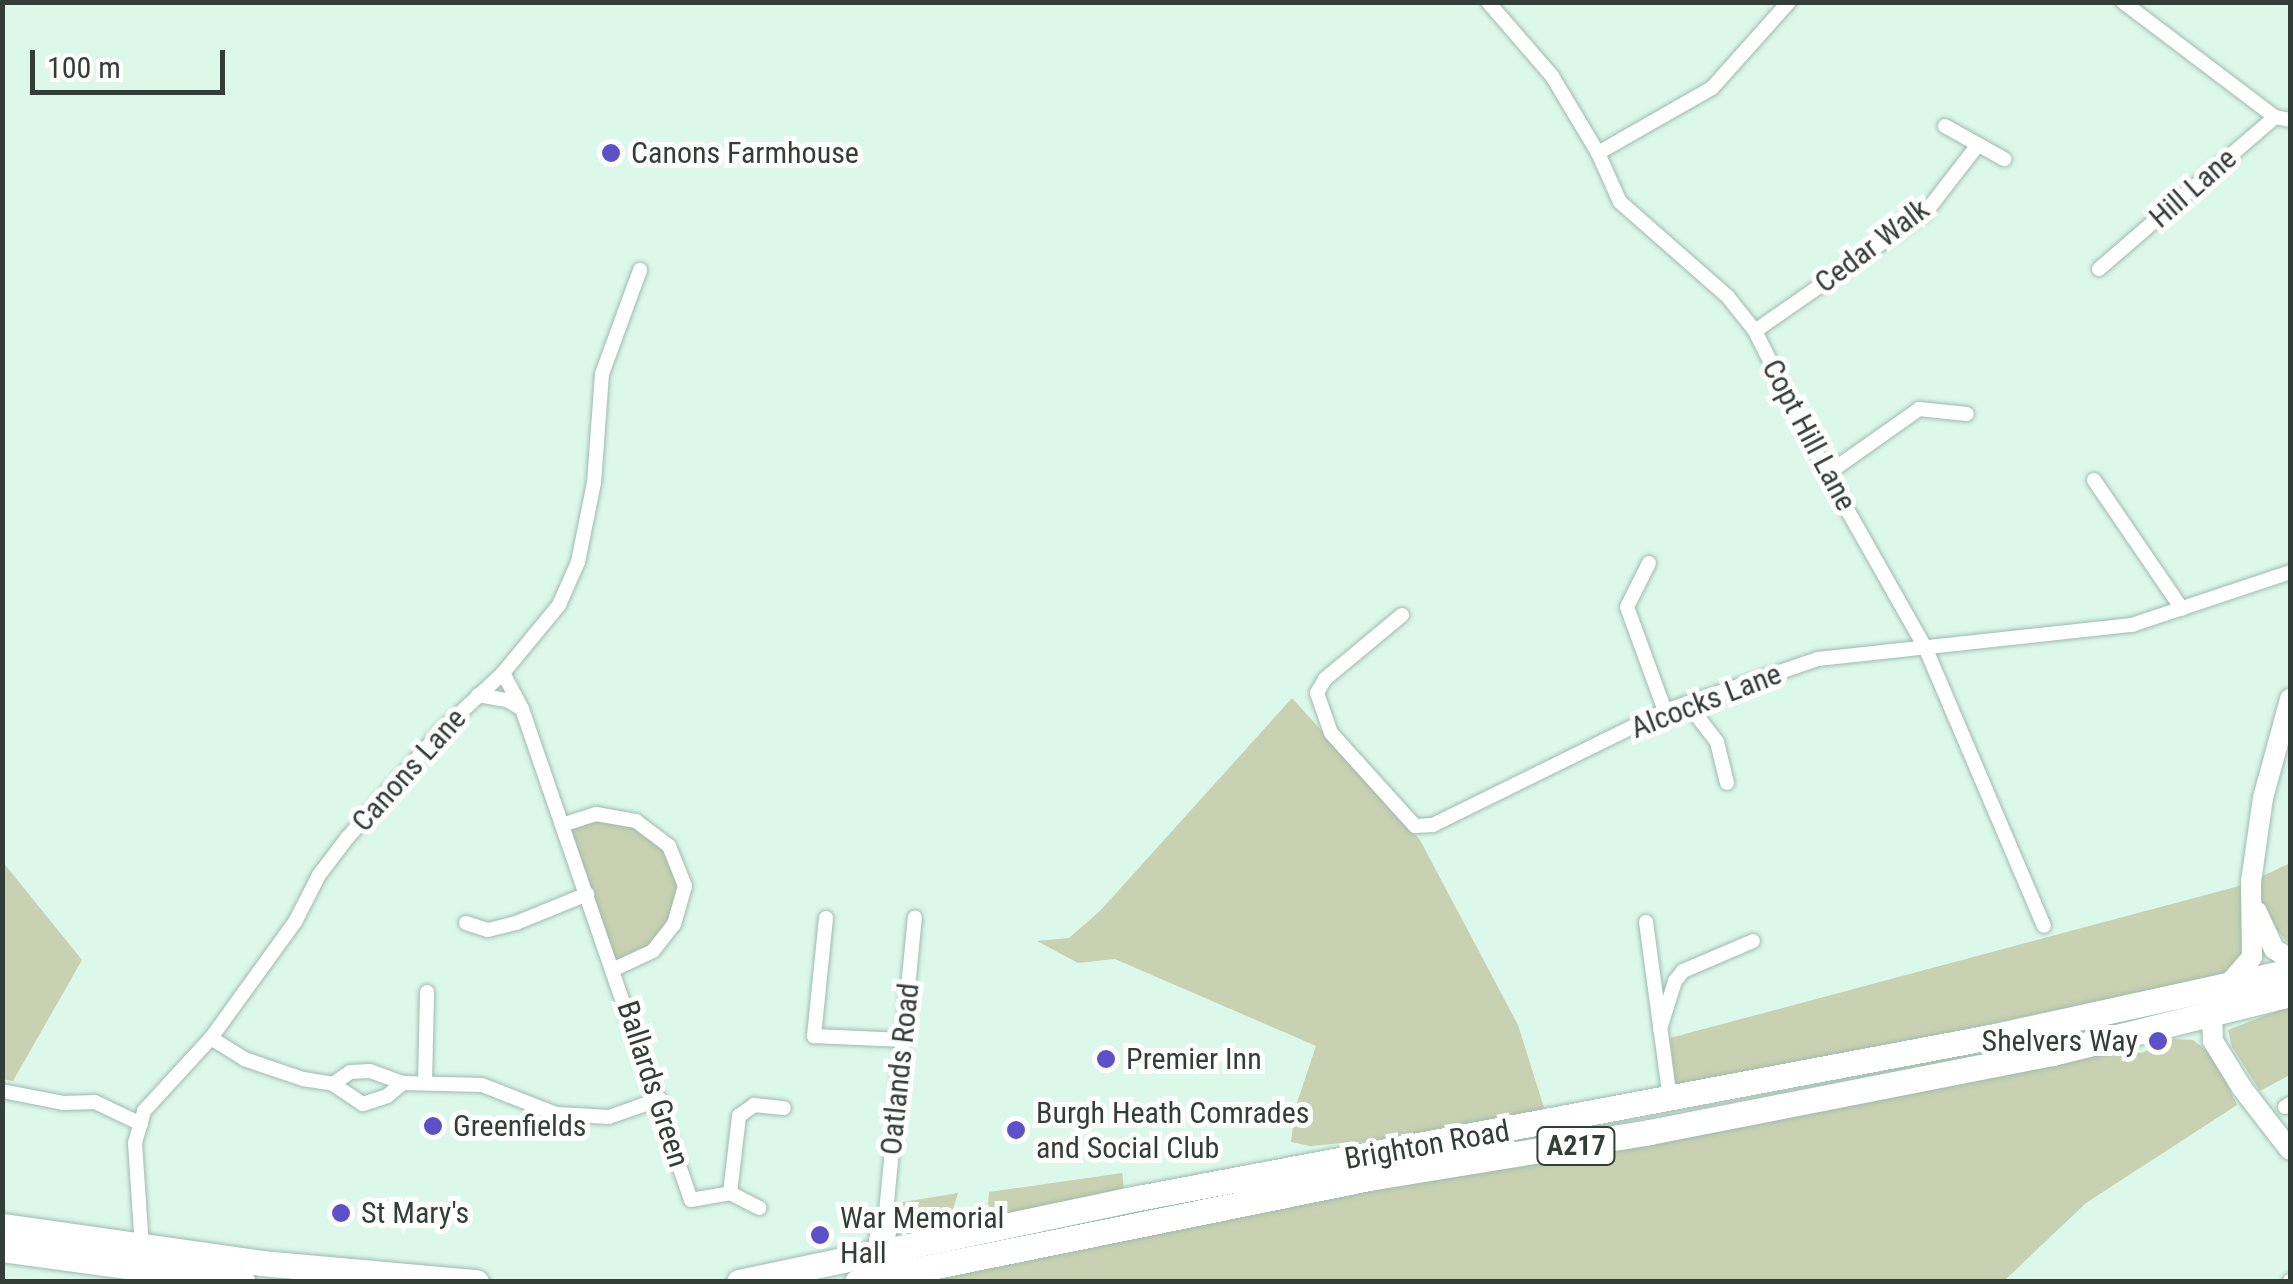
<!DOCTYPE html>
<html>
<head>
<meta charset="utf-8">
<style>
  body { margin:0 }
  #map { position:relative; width:2293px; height:1284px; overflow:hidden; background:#dcf8eb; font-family:"Roboto Condensed",sans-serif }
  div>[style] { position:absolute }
  .green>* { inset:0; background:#c8d1b1 }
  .roads { filter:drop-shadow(0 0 2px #9fbbae) drop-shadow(0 0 2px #9fbbae) }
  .street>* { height:14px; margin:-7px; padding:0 7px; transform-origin:7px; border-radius:7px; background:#fff }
  .secondary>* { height:20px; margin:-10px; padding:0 10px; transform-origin:10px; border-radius:10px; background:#fff }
  .highway>* { height:25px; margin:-12.5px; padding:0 12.5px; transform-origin:12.5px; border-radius:12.5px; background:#fff }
  .dots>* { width:28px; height:28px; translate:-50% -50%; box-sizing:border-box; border:5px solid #fefefe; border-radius:50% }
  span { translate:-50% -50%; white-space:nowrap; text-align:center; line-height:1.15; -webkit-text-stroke:10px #fefefe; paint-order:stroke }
  .shield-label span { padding:2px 8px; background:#fefefe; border:2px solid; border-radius:8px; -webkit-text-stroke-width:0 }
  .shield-label { font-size:28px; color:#333e39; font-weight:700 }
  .poi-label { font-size:30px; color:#333e39 }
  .left { translate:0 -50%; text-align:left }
  .right { translate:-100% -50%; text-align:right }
  .street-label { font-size:30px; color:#333e39 }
  .frame { position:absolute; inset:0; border:5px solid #333e39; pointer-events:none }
  .scale { position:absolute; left:30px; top:50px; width:195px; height:45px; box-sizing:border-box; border:5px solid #333e39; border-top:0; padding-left:12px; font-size:30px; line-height:35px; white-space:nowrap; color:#333e39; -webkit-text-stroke:8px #fefefe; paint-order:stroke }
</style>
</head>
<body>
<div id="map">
  <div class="green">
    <i style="clip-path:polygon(1292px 698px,1420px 840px,1518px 1025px,1546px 1114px,1454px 1133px,1310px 1146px,1291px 1142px,1295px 1109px,1316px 1046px,1115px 959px,1078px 963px,1037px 941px,1069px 938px,1100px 911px)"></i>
    <i style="clip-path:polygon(596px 814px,636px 821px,669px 846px,685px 886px,653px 951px,614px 969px,562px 825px)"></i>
    <i style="clip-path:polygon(2px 861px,82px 960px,13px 1081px,2px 1079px)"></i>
    <i style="clip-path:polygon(2290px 863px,2290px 946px,2270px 921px,2259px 895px,2259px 878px)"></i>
    <i style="clip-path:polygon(2243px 885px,2243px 960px,2230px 974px,1676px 1089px,1670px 1038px)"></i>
    <i style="clip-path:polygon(2290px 1006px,2290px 1075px,2260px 1091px,2232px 1047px,2228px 1030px)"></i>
    <i style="clip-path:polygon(2174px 1039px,2193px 1040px,2215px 1057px,2237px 1105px,2086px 1203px,2004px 1281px,925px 1282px,1291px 1203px,2126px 1048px,2141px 1053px)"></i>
    <i style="clip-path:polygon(1122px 1173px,1124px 1187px,1114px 1198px,999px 1222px,988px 1204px,989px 1192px)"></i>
    <i style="clip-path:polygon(958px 1193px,948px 1226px,897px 1226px,892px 1220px,892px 1204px)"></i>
  </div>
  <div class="roads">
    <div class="street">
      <i style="left:1488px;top:2px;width:98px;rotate:49.1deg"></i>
      <i style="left:1552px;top:76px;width:90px;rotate:59.1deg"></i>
      <i style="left:1598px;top:153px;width:54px;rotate:65.8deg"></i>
      <i style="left:1620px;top:202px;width:144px;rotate:41.3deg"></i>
      <i style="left:1728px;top:297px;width:43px;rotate:51.5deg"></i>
      <i style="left:1755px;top:331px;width:160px;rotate:63.3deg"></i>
      <i style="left:1827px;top:474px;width:199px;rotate:60.5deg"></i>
      <i style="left:1925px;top:647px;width:303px;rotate:66.9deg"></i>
      <i style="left:2123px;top:2px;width:191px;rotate:37.1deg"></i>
      <i style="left:1945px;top:126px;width:68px;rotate:29.2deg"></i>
      <i style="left:1598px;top:153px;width:131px;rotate:-29.7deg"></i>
      <i style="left:1712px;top:88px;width:115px;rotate:-48.2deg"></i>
      <i style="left:2099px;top:269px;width:233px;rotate:-40.8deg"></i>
      <i style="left:2275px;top:117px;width:15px;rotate:11deg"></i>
      <i style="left:1755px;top:331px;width:208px;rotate:-34.8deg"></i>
      <i style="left:1926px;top:212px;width:83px;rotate:-52.3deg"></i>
      <i style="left:1827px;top:474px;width:113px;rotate:-35.2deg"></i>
      <i style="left:1919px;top:409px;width:48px;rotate:5.9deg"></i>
      <i style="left:2094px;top:480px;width:156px;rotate:55.7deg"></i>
      <i style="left:1649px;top:563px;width:49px;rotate:116.6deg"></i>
      <i style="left:1627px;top:607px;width:111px;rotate:69.9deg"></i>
      <i style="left:1402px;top:615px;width:100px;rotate:140.3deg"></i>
      <i style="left:1325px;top:679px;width:16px;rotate:120deg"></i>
      <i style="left:1317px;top:693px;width:42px;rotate:70.7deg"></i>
      <i style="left:1331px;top:733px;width:125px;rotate:47.9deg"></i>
      <i style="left:1415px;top:826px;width:18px;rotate:-3deg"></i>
      <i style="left:1433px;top:825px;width:258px;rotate:-26.2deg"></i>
      <i style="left:1665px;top:711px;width:162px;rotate:-18.8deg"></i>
      <i style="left:1818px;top:659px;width:316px;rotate:-6.2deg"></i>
      <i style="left:2132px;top:625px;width:167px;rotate:-18.5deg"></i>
      <i style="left:503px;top:673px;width:40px;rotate:62deg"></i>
      <i style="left:478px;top:695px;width:29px;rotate:10deg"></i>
      <i style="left:507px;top:700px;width:17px;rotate:31deg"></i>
      <i style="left:522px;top:709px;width:519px;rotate:71.01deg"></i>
      <i style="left:691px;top:1200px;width:40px;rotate:-10deg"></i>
      <i style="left:730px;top:1193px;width:78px;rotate:-83.3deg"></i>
      <i style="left:739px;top:1116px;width:19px;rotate:-36deg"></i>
      <i style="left:754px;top:1105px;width:30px;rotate:6deg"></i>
      <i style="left:1687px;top:703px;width:49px;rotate:52.4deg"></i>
      <i style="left:1717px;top:742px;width:42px;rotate:76.3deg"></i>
      <i style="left:562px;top:825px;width:36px;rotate:-18deg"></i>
      <i style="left:596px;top:814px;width:41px;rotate:9.9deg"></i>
      <i style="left:636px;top:821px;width:41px;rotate:37.1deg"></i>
      <i style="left:669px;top:846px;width:43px;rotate:68.2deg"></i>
      <i style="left:685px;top:886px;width:40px;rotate:106deg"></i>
      <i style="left:674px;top:924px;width:34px;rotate:128deg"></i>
      <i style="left:653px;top:951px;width:43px;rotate:155.2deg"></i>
      <i style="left:826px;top:918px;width:119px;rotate:95.8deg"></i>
      <i style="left:814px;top:1036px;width:90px;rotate:2.5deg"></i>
      <i style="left:1646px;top:922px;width:180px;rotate:82.3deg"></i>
      <i style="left:466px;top:923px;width:23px;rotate:18deg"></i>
      <i style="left:488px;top:930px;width:29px;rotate:-14deg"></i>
      <i style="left:516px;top:923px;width:77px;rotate:-22.2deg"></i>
      <i style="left:1660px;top:1029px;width:50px;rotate:-72.6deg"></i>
      <i style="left:1675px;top:981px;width:13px;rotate:-51deg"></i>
      <i style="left:1683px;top:971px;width:76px;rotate:-23.2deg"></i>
      <i style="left:211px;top:1038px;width:39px;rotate:32deg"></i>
      <i style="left:244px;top:1059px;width:62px;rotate:18.7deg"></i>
      <i style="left:303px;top:1079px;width:30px;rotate:9deg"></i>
      <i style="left:333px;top:1084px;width:21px;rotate:-35deg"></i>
      <i style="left:350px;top:1072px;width:20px;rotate:-3deg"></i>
      <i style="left:370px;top:1071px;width:35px;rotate:20deg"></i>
      <i style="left:425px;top:1083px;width:91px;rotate:-88.7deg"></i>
      <i style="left:333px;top:1084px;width:36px;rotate:34deg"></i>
      <i style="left:363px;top:1104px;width:25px;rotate:-18deg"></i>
      <i style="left:387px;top:1096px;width:21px;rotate:-39deg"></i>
      <i style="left:403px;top:1083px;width:79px;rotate:1.5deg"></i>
      <i style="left:482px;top:1085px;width:79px;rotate:21.4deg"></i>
      <i style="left:556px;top:1114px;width:53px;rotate:3.2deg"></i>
      <i style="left:609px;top:1117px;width:54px;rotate:-19.4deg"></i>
      <i style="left:2px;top:1091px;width:62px;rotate:11.1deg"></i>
      <i style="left:63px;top:1103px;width:32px;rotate:-2deg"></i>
      <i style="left:95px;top:1102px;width:51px;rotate:25.6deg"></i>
      <i style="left:2285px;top:1107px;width:6px;rotate:-31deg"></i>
      <i style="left:730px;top:1193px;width:33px;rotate:27deg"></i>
      <i style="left:885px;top:1222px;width:306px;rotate:-84.4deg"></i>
      <i style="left:142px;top:1248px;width:105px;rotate:-93.8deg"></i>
      <i style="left:135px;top:1143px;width:33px;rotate:-74deg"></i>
      <i style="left:144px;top:1111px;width:99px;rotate:-47.5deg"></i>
      <i style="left:211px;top:1038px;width:143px;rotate:-54.1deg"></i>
      <i style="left:295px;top:922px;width:53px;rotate:-62.9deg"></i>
      <i style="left:319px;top:875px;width:48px;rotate:-52.7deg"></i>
      <i style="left:348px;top:837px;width:144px;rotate:-48.7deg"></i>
      <i style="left:443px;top:729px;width:82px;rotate:-43deg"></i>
      <i style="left:503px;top:673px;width:88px;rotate:-50.5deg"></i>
      <i style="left:559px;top:605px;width:47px;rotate:-66.2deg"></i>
      <i style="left:578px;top:562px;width:81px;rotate:-78.6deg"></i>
      <i style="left:594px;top:483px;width:109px;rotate:-85.8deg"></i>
      <i style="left:602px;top:374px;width:111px;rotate:-69.9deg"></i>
      <i style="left:2290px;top:1282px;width:1px;rotate:-90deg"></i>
    </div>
    <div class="secondary">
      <i style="left:2257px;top:912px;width:41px;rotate:65.3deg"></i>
      <i style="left:2274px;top:949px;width:19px;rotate:32deg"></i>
      <i style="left:2226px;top:987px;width:40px;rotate:-49deg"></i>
      <i style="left:2252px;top:957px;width:75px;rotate:-90.8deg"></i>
      <i style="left:2251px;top:882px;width:85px;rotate:-81.9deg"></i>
      <i style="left:2263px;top:798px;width:103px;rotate:-74.7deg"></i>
      <i style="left:2212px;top:1013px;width:28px;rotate:88deg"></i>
      <i style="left:2213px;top:1041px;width:55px;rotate:58.3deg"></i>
      <i style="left:2242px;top:1088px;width:78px;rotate:52.3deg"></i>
    </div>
    <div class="highway">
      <i style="left:885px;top:1222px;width:19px;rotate:102deg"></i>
      <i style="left:881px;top:1241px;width:25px;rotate:63deg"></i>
      <i style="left:2px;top:1226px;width:262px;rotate:8.1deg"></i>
      <i style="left:261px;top:1263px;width:216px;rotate:5.1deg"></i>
      <i style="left:2px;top:1249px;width:243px;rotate:7.8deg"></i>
      <i style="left:739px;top:1282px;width:408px;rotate:-11.9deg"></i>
      <i style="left:1138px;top:1198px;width:872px;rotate:-10.7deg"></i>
      <i style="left:1995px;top:1036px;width:302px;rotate:-12.4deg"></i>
      <i style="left:857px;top:1282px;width:522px;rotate:-11.48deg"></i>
      <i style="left:1369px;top:1178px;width:284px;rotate:-9.3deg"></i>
      <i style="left:1649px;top:1132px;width:411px;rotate:-11.1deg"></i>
      <i style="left:2052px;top:1053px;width:245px;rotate:-13.9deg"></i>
    </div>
  </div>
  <div class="dots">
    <i style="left:611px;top:153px;background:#5d51c9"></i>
    <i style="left:2158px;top:1041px;background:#5d51c9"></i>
    <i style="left:1106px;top:1059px;background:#5d51c9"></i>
    <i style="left:433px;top:1126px;background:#5d51c9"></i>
    <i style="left:1016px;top:1130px;background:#5d51c9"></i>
    <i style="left:341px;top:1213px;background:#5d51c9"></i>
    <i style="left:820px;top:1235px;background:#5d51c9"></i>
  </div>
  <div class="shield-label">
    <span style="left:1576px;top:1146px">A217</span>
  </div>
  <div class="poi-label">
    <span class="left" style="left:631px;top:153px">Canons Farmhouse</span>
    <span class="right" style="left:2138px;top:1041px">Shelvers Way</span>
    <span class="left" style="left:1126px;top:1059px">Premier Inn</span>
    <span class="left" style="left:1036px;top:1130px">Burgh Heath Comrades<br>and Social Club</span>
    <span class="left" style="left:453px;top:1126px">Greenfields</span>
    <span class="left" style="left:361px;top:1213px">St Mary's</span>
    <span class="left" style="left:840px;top:1235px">War Memorial<br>Hall</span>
  </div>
  <div class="street-label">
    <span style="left:2193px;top:188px;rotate:-41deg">Hill Lane</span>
    <span style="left:1872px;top:246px;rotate:-37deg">Cedar Walk</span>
    <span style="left:1809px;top:435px;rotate:62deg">Copt Hill Lane</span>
    <span style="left:1706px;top:701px;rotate:-21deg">Alcocks Lane</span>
    <span style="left:409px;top:770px;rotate:-48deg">Canons Lane</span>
    <span style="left:900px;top:1069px;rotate:-84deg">Oatlands Road</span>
    <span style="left:653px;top:1084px;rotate:72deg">Ballards Green</span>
    <span style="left:1427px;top:1145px;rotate:-10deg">Brighton Road</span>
  </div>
  <div class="frame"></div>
  <div class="scale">100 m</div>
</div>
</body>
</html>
